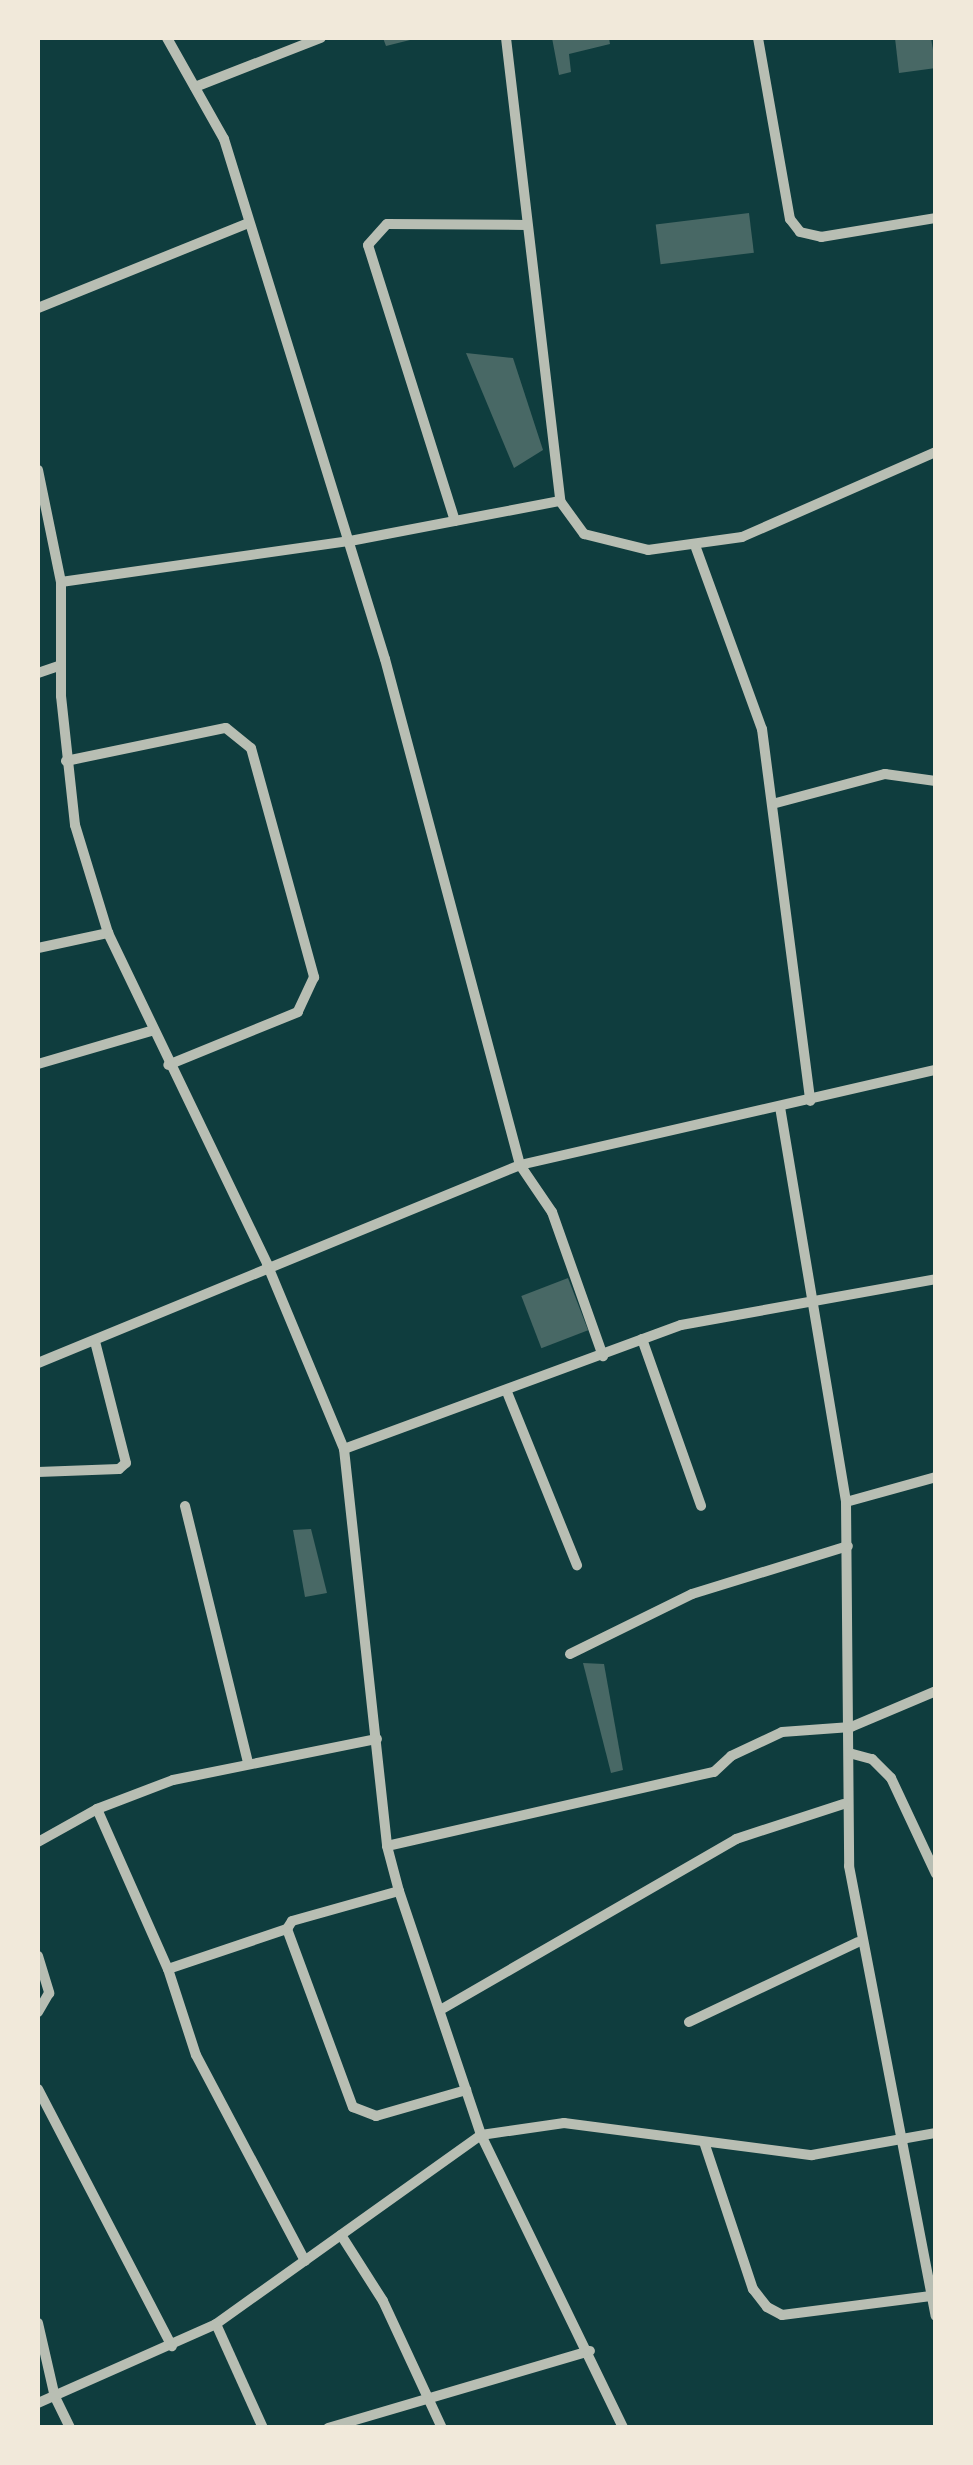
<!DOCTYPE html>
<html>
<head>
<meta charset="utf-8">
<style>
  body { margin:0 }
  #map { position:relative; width:973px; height:2465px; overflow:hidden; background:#0f3d3e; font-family:Bitter,serif }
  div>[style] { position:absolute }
  .building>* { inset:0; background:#486865; transform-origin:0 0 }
  .minor>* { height:10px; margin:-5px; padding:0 5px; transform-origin:5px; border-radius:5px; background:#b8beb3 }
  span { translate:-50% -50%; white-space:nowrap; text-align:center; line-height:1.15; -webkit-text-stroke:9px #f1e9da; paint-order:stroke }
  .frame { position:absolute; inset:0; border:40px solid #f1e9da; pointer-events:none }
</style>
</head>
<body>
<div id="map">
  <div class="building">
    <i style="clip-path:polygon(383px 38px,414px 38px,414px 39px,386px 46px)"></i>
    <i style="clip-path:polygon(552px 38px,609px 38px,610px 44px,569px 54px,571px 72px,559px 75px)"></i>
    <i style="clip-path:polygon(895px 38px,931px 38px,936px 68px,899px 73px)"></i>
    <i style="left:749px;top:213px;width:40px;height:94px;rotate:83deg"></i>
    <i style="clip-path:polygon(466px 353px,513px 358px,543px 450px,514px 468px)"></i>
    <i style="left:568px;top:1278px;width:56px;height:50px;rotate:69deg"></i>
    <i style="clip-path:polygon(311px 1529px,327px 1593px,305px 1597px,293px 1530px)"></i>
    <i style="clip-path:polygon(583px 1663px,604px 1664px,623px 1770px,611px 1773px)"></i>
  </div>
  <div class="minor">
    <i style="left:167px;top:38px;width:116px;rotate:60.6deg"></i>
    <i style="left:224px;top:139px;width:544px;rotate:72.8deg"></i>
    <i style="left:385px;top:659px;width:524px;rotate:75.06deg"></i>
    <i style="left:520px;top:1165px;width:57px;rotate:55.8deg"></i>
    <i style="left:552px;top:1212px;width:153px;rotate:70.5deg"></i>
    <i style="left:506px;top:38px;width:466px;rotate:83.3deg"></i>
    <i style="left:560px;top:501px;width:41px;rotate:54deg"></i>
    <i style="left:584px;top:534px;width:66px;rotate:14deg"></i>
    <i style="left:648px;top:550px;width:95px;rotate:-7.9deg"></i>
    <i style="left:742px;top:537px;width:212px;rotate:-23.7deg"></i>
    <i style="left:758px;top:38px;width:184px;rotate:80deg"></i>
    <i style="left:790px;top:219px;width:16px;rotate:52deg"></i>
    <i style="left:800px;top:232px;width:22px;rotate:13deg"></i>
    <i style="left:821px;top:237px;width:117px;rotate:-9.4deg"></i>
    <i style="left:195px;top:87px;width:135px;rotate:-21.3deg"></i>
    <i style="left:38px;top:308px;width:224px;rotate:-22deg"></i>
    <i style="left:38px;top:470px;width:114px;rotate:78.4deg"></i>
    <i style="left:61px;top:582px;width:114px;rotate:90deg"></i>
    <i style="left:61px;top:696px;width:130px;rotate:83.8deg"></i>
    <i style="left:75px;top:825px;width:113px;rotate:73deg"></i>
    <i style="left:108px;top:933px;width:367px;rotate:64.3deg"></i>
    <i style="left:267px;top:1264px;width:200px;rotate:67.4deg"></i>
    <i style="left:344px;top:1449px;width:399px;rotate:83.8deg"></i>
    <i style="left:387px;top:1846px;width:47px;rotate:75.1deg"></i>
    <i style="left:399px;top:1891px;width:257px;rotate:71.4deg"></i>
    <i style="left:481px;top:2135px;width:326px;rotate:64.1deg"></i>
    <i style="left:455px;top:521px;width:289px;rotate:-107.5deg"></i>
    <i style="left:368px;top:245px;width:28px;rotate:-48deg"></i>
    <i style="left:387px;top:224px;width:140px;rotate:0.4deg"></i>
    <i style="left:696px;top:548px;width:193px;rotate:70deg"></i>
    <i style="left:762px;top:729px;width:375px;rotate:82.6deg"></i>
    <i style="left:61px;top:582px;width:292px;rotate:-8.1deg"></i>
    <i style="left:350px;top:541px;width:214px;rotate:-10.8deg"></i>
    <i style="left:38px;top:673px;width:24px;rotate:-19deg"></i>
    <i style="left:66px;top:761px;width:163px;rotate:-11.7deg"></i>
    <i style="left:226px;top:728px;width:32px;rotate:39deg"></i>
    <i style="left:251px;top:748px;width:238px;rotate:74.6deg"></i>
    <i style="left:314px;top:977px;width:38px;rotate:115deg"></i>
    <i style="left:298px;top:1012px;width:140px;rotate:157.8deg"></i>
    <i style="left:776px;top:803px;width:113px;rotate:-14.9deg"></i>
    <i style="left:885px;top:774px;width:51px;rotate:7.8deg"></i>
    <i style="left:38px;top:948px;width:72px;rotate:-12.1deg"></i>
    <i style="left:38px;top:1064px;width:118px;rotate:-16.3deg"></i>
    <i style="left:780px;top:1107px;width:400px;rotate:80.5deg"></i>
    <i style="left:846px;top:1502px;width:364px;rotate:89.5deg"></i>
    <i style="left:849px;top:1866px;width:458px;rotate:79.1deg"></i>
    <i style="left:642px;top:1339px;width:177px;rotate:70.5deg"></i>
    <i style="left:38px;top:1363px;width:521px;rotate:-22.33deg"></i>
    <i style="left:520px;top:1165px;width:427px;rotate:-12.9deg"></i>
    <i style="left:507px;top:1392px;width:187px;rotate:68deg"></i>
    <i style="left:344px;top:1449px;width:359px;rotate:-20.2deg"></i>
    <i style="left:681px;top:1325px;width:259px;rotate:-10.2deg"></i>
    <i style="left:38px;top:1472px;width:81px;rotate:-2.1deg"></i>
    <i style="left:119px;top:1469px;width:9px;rotate:-41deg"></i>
    <i style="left:126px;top:1463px;width:126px;rotate:-104.3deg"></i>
    <i style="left:846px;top:1502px;width:93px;rotate:-15.5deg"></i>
    <i style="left:185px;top:1506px;width:264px;rotate:76.2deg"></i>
    <i style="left:570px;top:1654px;width:136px;rotate:-26.2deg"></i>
    <i style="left:692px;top:1594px;width:163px;rotate:-17.1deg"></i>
    <i style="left:849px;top:1753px;width:24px;rotate:15deg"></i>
    <i style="left:872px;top:1759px;width:27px;rotate:45deg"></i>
    <i style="left:891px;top:1778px;width:106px;rotate:64.9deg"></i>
    <i style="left:97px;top:1809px;width:175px;rotate:66.1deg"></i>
    <i style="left:168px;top:1969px;width:90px;rotate:72deg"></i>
    <i style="left:196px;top:2055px;width:233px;rotate:62.1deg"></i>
    <i style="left:38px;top:1842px;width:68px;rotate:-29.2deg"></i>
    <i style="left:97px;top:1809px;width:81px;rotate:-20.9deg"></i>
    <i style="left:173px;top:1780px;width:208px;rotate:-11.4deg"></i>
    <i style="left:387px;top:1846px;width:335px;rotate:-12.8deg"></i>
    <i style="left:714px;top:1772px;width:23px;rotate:-43deg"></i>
    <i style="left:731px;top:1756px;width:56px;rotate:-25.2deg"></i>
    <i style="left:782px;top:1732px;width:69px;rotate:-4.1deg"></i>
    <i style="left:851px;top:1727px;width:92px;rotate:-23deg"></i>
    <i style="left:287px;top:1929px;width:190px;rotate:69.7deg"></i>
    <i style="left:353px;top:2107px;width:25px;rotate:21deg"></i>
    <i style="left:376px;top:2116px;width:94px;rotate:-16.1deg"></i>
    <i style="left:38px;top:1956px;width:39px;rotate:73deg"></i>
    <i style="left:49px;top:1993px;width:22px;rotate:120deg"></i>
    <i style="left:168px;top:1969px;width:126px;rotate:-18.6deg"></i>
    <i style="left:287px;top:1929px;width:9px;rotate:-58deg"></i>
    <i style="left:292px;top:1921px;width:111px;rotate:-15.7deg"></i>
    <i style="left:442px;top:2009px;width:340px;rotate:-30deg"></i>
    <i style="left:736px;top:1839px;width:113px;rotate:-18.1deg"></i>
    <i style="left:689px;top:2022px;width:187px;rotate:-25.3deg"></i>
    <i style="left:38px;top:2089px;width:290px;rotate:62.5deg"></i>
    <i style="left:704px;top:2142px;width:155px;rotate:71.6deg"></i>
    <i style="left:753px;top:2289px;width:23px;rotate:52deg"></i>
    <i style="left:767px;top:2307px;width:17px;rotate:28deg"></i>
    <i style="left:782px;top:2315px;width:150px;rotate:-7.3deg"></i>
    <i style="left:341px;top:2235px;width:78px;rotate:57.5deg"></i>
    <i style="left:383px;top:2301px;width:140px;rotate:65.1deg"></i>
    <i style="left:38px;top:2323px;width:76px;rotate:77.1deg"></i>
    <i style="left:55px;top:2397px;width:34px;rotate:64deg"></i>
    <i style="left:216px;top:2324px;width:114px;rotate:65.7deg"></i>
    <i style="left:38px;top:2403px;width:195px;rotate:-23.9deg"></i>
    <i style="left:216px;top:2324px;width:325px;rotate:-35.5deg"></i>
    <i style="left:481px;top:2135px;width:84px;rotate:-8.2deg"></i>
    <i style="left:564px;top:2123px;width:250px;rotate:7.4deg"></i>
    <i style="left:812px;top:2155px;width:126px;rotate:-10.1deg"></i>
    <i style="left:328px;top:2428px;width:273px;rotate:-16.4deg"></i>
  </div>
  <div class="frame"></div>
</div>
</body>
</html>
